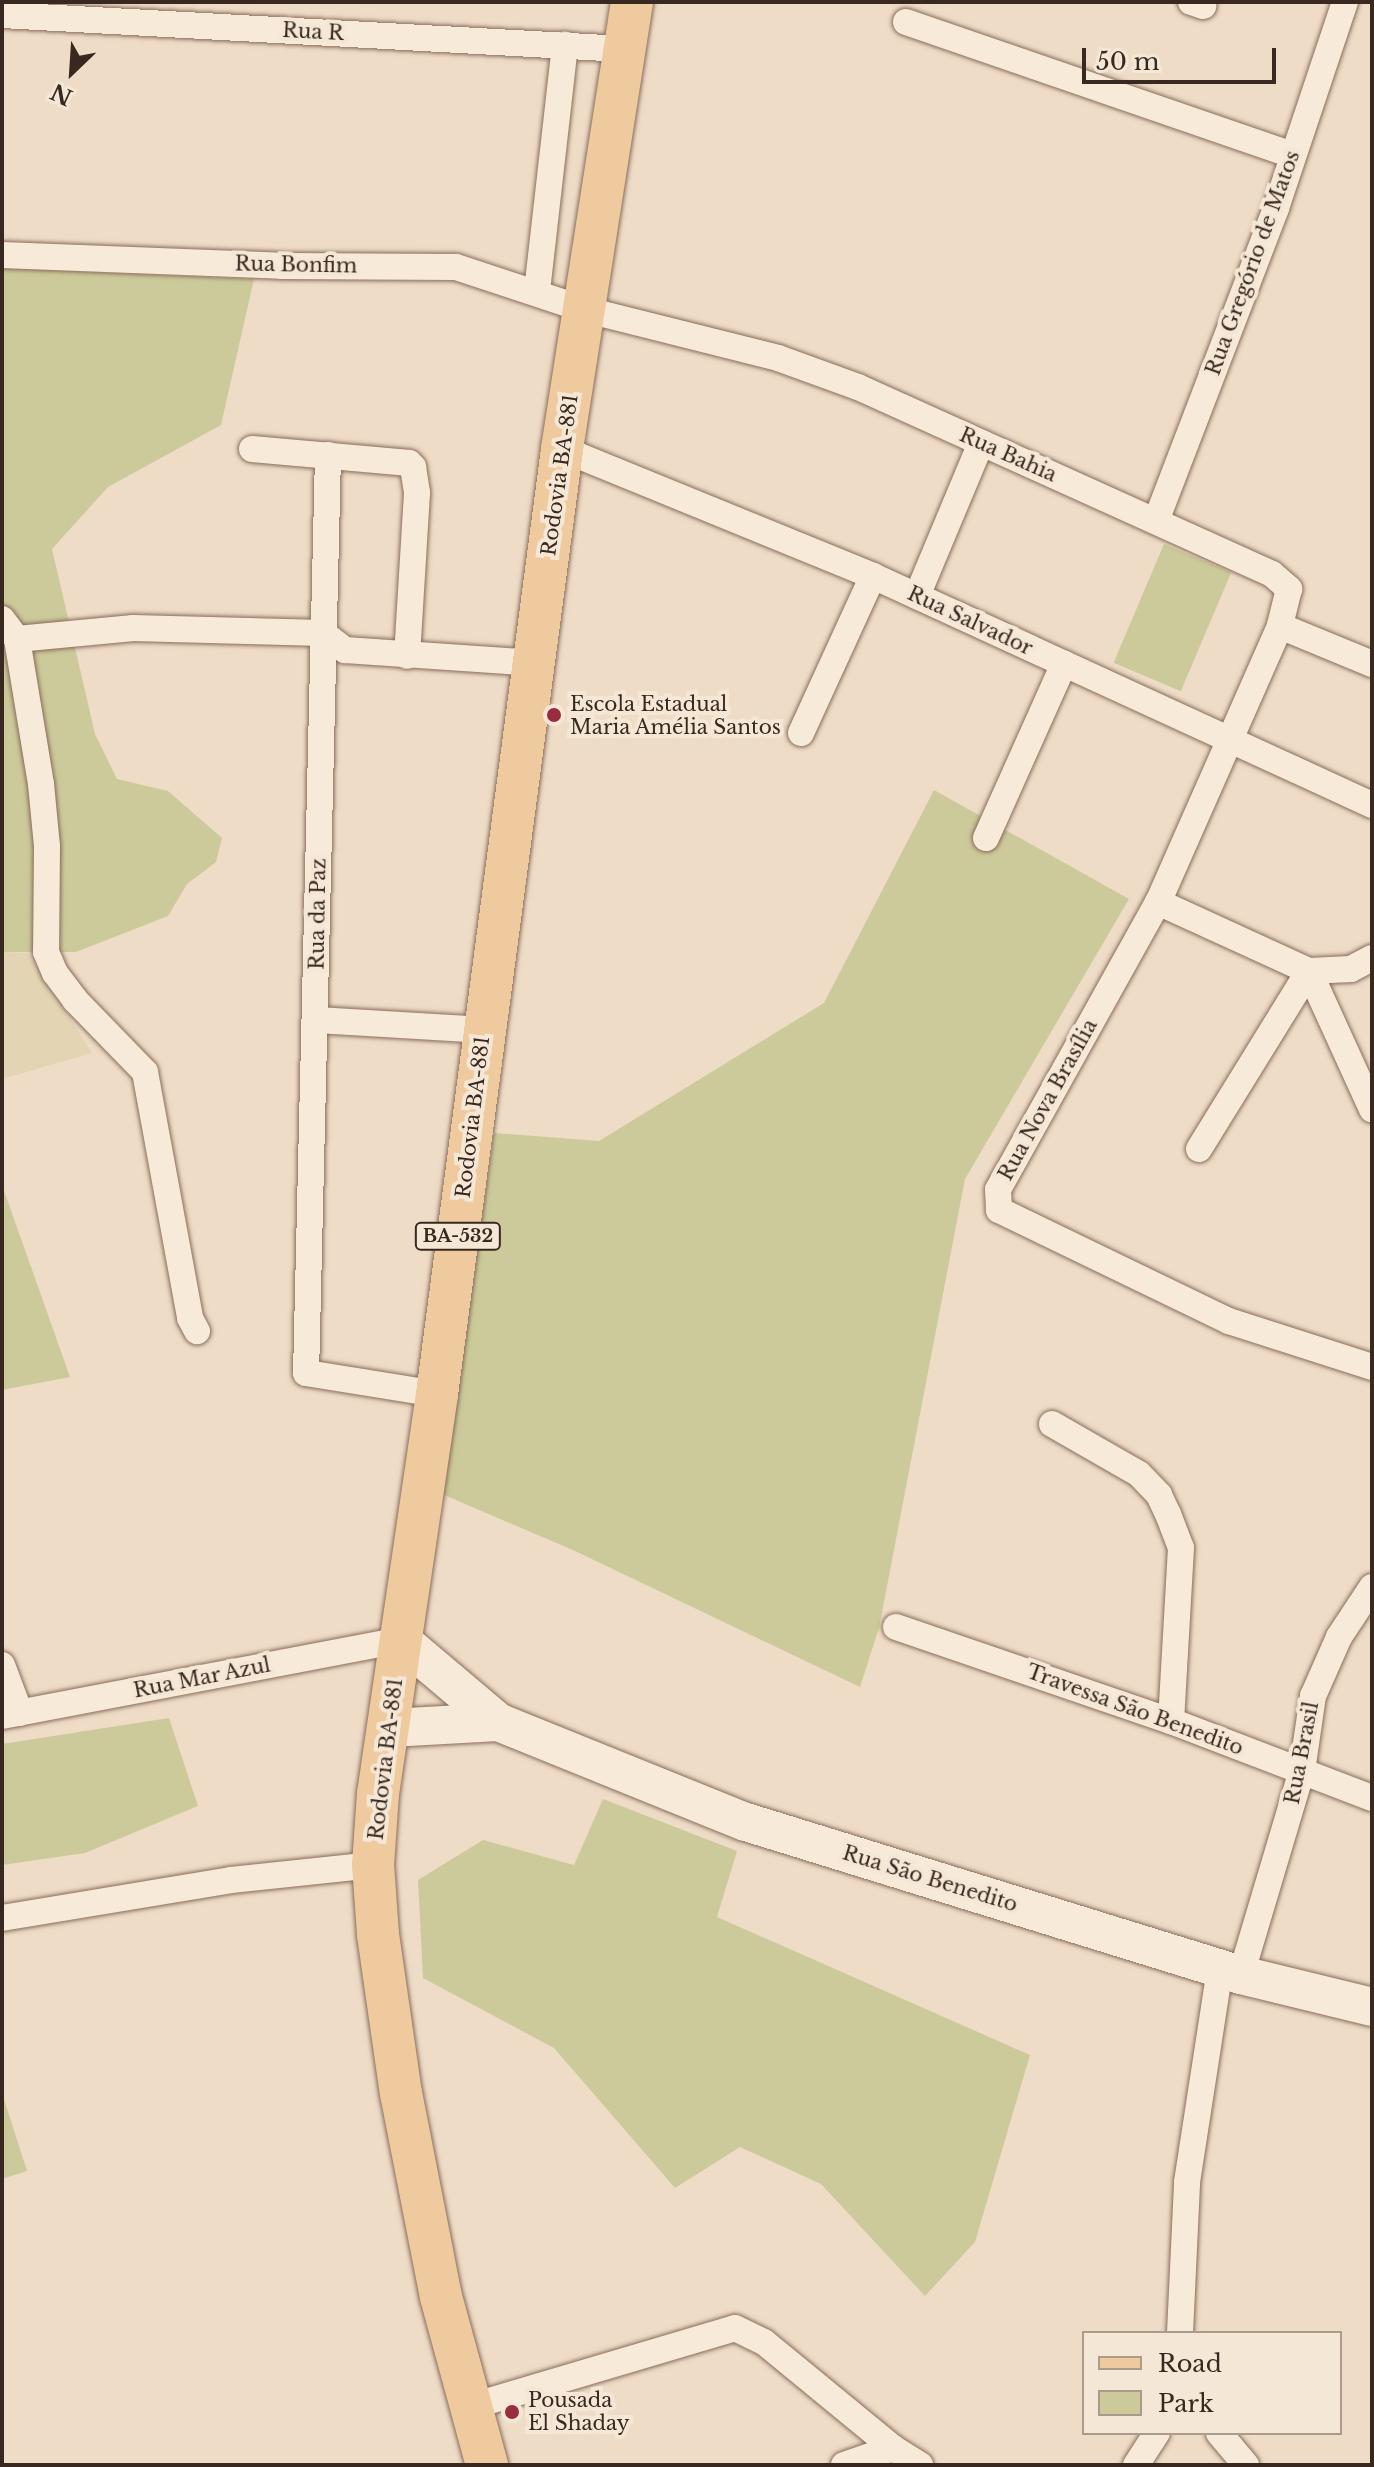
<!DOCTYPE html>
<html>
<head>
<meta charset="utf-8">
<style>
  body { margin:0 }
  #map { position:relative; width:1374px; height:2467px; overflow:hidden; background:#eedcc6; font-family:"Libre Baskerville",serif }
  div>[style] { position:absolute }
  .farmland>* { inset:0; background:#e3d4b3 }
  .green>* { inset:0; background:#ccca9a; transform-origin:0 0 }
  .roads { filter:drop-shadow(0 0 2px #896d5c) drop-shadow(0 0 2px #896d5c) }
  .street>* { height:26px; margin:-13px; padding:0 13px; transform-origin:13px; border-radius:13px; background:#f8ead9 }
  .secondary>* { height:38px; margin:-19px; padding:0 19px; transform-origin:19px; border-radius:19px; background:#f8ead9 }
  .primary>* { height:42px; margin:-21px; padding:0 21px; transform-origin:21px; border-radius:21px; background:#f0ca9f }
  .dots>* { width:22px; height:22px; translate:-50% -50%; box-sizing:border-box; border:4px solid #f5e7d6; border-radius:50% }
  span { translate:-50% -50%; white-space:nowrap; text-align:center; line-height:1.15; -webkit-text-stroke:8px #f5e7d6; paint-order:stroke }
  .shield-label span { padding:2px 6px; background:#f5e7d6; border:2px solid; border-radius:6px; -webkit-text-stroke-width:0 }
  .shield-label { font-size:18px; color:#39281f; font-weight:700 }
  .street-label { font-size:20px; color:#39281f }
  .poi-label { font-size:20px; color:#39281f }
  .left { translate:0 -50%; text-align:left }
  .frame { position:absolute; inset:0; border:4px solid #39281f; pointer-events:none }
  .legend { position:absolute; left:1082px; top:2331px; width:260px; height:104px; box-sizing:border-box; background:#f5e7d6; border:2px solid #aa9b8d; margin:0; padding:10px 14px; list-style:none; font-size:24px; color:#39281f }
  .legend li { display:flex; align-items:center; gap:16px; height:40px }
  .legend b { width:40px; border:2px solid #aa9b8d }
  .north { position:absolute; left:32px; top:32px; width:80px; height:80px; -webkit-text-stroke:6px #f5e7d6; paint-order:stroke; rotate:205deg; font-size:22px; font-weight:700; line-height:32px; text-align:center; color:#39281f }
  .north::after { content:''; display:block; margin:auto; width:28px; height:36px; background:#39281f; clip-path:polygon(50% 0,100% 100%,50% 72%,0 100%) }
  .scale { position:absolute; left:1082px; top:48px; width:194px; height:36px; box-sizing:border-box; border:4px solid #39281f; border-top:0; padding-left:10px; font-size:24px; line-height:28px; white-space:nowrap; color:#39281f; -webkit-text-stroke:6px #f5e7d6; paint-order:stroke }
</style>
</head>
<body>
<div id="map">
  <div class="farmland">
    <i style="clip-path:polygon(2px 952px,28px 953px,92px 1053px,2px 1079px)"></i>
  </div>
  <div class="green">
    <i style="clip-path:polygon(2px 268px,254px 279px,221px 425px,108px 487px,52px 549px,95px 734px,117px 779px,168px 791px,222px 838px,216px 862px,187px 884px,168px 916px,76px 952px,2px 952px)"></i>
    <i style="left:1164px;top:544px;width:73px;height:129px;rotate:23deg"></i>
    <i style="clip-path:polygon(934px 790px,1129px 899px,965px 1179px,879px 1628px,860px 1687px,575px 1551px,442px 1494px,494px 1133px,599px 1141px,824px 1003px)"></i>
    <i style="clip-path:polygon(2px 1185px,70px 1377px,2px 1390px)"></i>
    <i style="clip-path:polygon(169px 1718px,198px 1806px,85px 1853px,2px 1865px,2px 1744px)"></i>
    <i style="clip-path:polygon(603px 1799px,737px 1851px,717px 1917px,1030px 2055px,975px 2242px,925px 2296px,821px 2184px,740px 2147px,675px 2188px,554px 2048px,423px 1978px,418px 1880px,483px 1840px,574px 1865px)"></i>
    <i style="clip-path:polygon(2px 2093px,27px 2171px,2px 2179px)"></i>
  </div>
  <div class="roads">
    <div class="street">
      <i style="left:1191px;top:2px;width:13px;rotate:18deg"></i>
      <i style="left:2px;top:15px;width:623px;rotate:3.13deg"></i>
      <i style="left:906px;top:22px;width:409px;rotate:19deg"></i>
      <i style="left:2px;top:255px;width:280px;rotate:2.2deg"></i>
      <i style="left:282px;top:266px;width:174px;rotate:0.3deg"></i>
      <i style="left:456px;top:267px;width:134px;rotate:18.3deg"></i>
      <i style="left:583px;top:309px;width:201px;rotate:14.1deg"></i>
      <i style="left:778px;top:358px;width:85px;rotate:19.9deg"></i>
      <i style="left:858px;top:387px;width:454px;rotate:24.3deg"></i>
      <i style="left:1272px;top:574px;width:23px;rotate:41deg"></i>
      <i style="left:1289px;top:589px;width:38px;rotate:104deg"></i>
      <i style="left:1280px;top:626px;width:100px;rotate:22.4deg"></i>
      <i style="left:537px;top:291px;width:248px;rotate:-83.5deg"></i>
      <i style="left:252px;top:449px;width:158px;rotate:5.1deg"></i>
      <i style="left:409px;top:463px;width:6px;rotate:45deg"></i>
      <i style="left:413px;top:467px;width:26px;rotate:81deg"></i>
      <i style="left:417px;top:493px;width:163px;rotate:93.5deg"></i>
      <i style="left:562px;top:449px;width:336px;rotate:22.2deg"></i>
      <i style="left:873px;top:576px;width:549px;rotate:24.65deg"></i>
      <i style="left:328px;top:455px;width:918px;rotate:91.37deg"></i>
      <i style="left:306px;top:1373px;width:133px;rotate:9.1deg"></i>
      <i style="left:1156px;top:521px;width:335px;rotate:-69deg"></i>
      <i style="left:1276px;top:208px;width:217px;rotate:-71.5deg"></i>
      <i style="left:917px;top:596px;width:166px;rotate:-67.3deg"></i>
      <i style="left:2px;top:619px;width:25px;rotate:53deg"></i>
      <i style="left:17px;top:639px;width:147px;rotate:80.6deg"></i>
      <i style="left:41px;top:784px;width:62px;rotate:84.5deg"></i>
      <i style="left:47px;top:846px;width:106px;rotate:90.5deg"></i>
      <i style="left:46px;top:952px;width:23px;rotate:67deg"></i>
      <i style="left:55px;top:973px;width:34px;rotate:53deg"></i>
      <i style="left:75px;top:1000px;width:100px;rotate:45.8deg"></i>
      <i style="left:145px;top:1072px;width:250px;rotate:79.6deg"></i>
      <i style="left:190px;top:1318px;width:15px;rotate:62deg"></i>
      <i style="left:1280px;top:626px;width:302px;rotate:113.8deg"></i>
      <i style="left:1158px;top:902px;width:329px;rotate:119.1deg"></i>
      <i style="left:998px;top:1190px;width:20px;rotate:87deg"></i>
      <i style="left:999px;top:1210px;width:255px;rotate:25.8deg"></i>
      <i style="left:1229px;top:1321px;width:150px;rotate:17.8deg"></i>
      <i style="left:17px;top:639px;width:117px;rotate:-5.4deg"></i>
      <i style="left:133px;top:628px;width:190px;rotate:1.5deg"></i>
      <i style="left:323px;top:633px;width:28px;rotate:38deg"></i>
      <i style="left:345px;top:650px;width:189px;rotate:3.9deg"></i>
      <i style="left:801px;top:733px;width:173px;rotate:-65.4deg"></i>
      <i style="left:986px;top:838px;width:191px;rotate:-65.9deg"></i>
      <i style="left:1158px;top:902px;width:166px;rotate:24.6deg"></i>
      <i style="left:1309px;top:971px;width:152px;rotate:65.5deg"></i>
      <i style="left:317px;top:1020px;width:168px;rotate:3.4deg"></i>
      <i style="left:1199px;top:1149px;width:209px;rotate:-58.3deg"></i>
      <i style="left:1309px;top:971px;width:42px;rotate:-2.7deg"></i>
      <i style="left:1351px;top:969px;width:24px;rotate:-28deg"></i>
      <i style="left:1052px;top:1424px;width:100px;rotate:29.9deg"></i>
      <i style="left:1139px;top:1474px;width:29px;rotate:46deg"></i>
      <i style="left:1159px;top:1495px;width:21px;rotate:65deg"></i>
      <i style="left:1168px;top:1514px;width:36px;rotate:69deg"></i>
      <i style="left:1181px;top:1548px;width:173px;rotate:93.3deg"></i>
      <i style="left:896px;top:1627px;width:291px;rotate:18.9deg"></i>
      <i style="left:1171px;top:1721px;width:215px;rotate:21deg"></i>
      <i style="left:2px;top:1665px;width:51px;rotate:69.4deg"></i>
      <i style="left:2px;top:1716px;width:406px;rotate:-10.8deg"></i>
      <i style="left:2px;top:1918px;width:232px;rotate:-9.4deg"></i>
      <i style="left:231px;top:1880px;width:143px;rotate:-6deg"></i>
      <i style="left:1241px;top:1975px;width:213px;rotate:-73.4deg"></i>
      <i style="left:1302px;top:1771px;width:76px;rotate:-81.7deg"></i>
      <i style="left:1313px;top:1696px;width:64px;rotate:-66.2deg"></i>
      <i style="left:1339px;top:1637px;width:60px;rotate:-56.6deg"></i>
      <i style="left:1180px;top:2333px;width:151px;rotate:-87.3deg"></i>
      <i style="left:1187px;top:2182px;width:217px;rotate:-81.2deg"></i>
      <i style="left:469px;top:2407px;width:277px;rotate:-16.5deg"></i>
      <i style="left:735px;top:2328px;width:32px;rotate:26deg"></i>
      <i style="left:764px;top:2342px;width:167px;rotate:39.4deg"></i>
      <i style="left:893px;top:2448px;width:32px;rotate:32deg"></i>
      <i style="left:1219px;top:2433px;width:42px;rotate:49.8deg"></i>
      <i style="left:844px;top:2465px;width:52px;rotate:-19.1deg"></i>
      <i style="left:1136px;top:2465px;width:38px;rotate:-57deg"></i>
    </div>
    <div class="secondary">
      <i style="left:401px;top:1640px;width:127px;rotate:40.2deg"></i>
      <i style="left:498px;top:1722px;width:267px;rotate:22deg"></i>
      <i style="left:746px;top:1822px;width:518px;rotate:17.18deg"></i>
      <i style="left:1241px;top:1975px;width:135px;rotate:13.7deg"></i>
      <i style="left:390px;top:1728px;width:108px;rotate:-3.2deg"></i>
    </div>
    <div class="primary">
      <i style="left:487px;top:2465px;width:174px;rotate:-105.3deg"></i>
      <i style="left:441px;top:2297px;width:207px;rotate:-101.1deg"></i>
      <i style="left:401px;top:2094px;width:162px;rotate:-98.2deg"></i>
      <i style="left:378px;top:1934px;width:69px;rotate:-94.1deg"></i>
      <i style="left:373px;top:1865px;width:71px;rotate:-86deg"></i>
      <i style="left:378px;top:1794px;width:404px;rotate:-81.6deg"></i>
      <i style="left:437px;top:1394px;width:953px;rotate:-82.46deg"></i>
      <i style="left:562px;top:449px;width:452px;rotate:-81.1deg"></i>
    </div>
  </div>
  <div class="dots">
    <i style="left:554px;top:715px;background:#972d3d"></i>
    <i style="left:512px;top:2412px;background:#972d3d"></i>
  </div>
  <div class="shield-label">
    <span style="left:458px;top:1236px">BA-532</span>
  </div>
  <div class="street-label">
    <span style="left:313px;top:32px;rotate:3deg">Rua R</span>
    <span style="left:1253px;top:263px;rotate:-70deg">Rua Gregório de Matos</span>
    <span style="left:296px;top:265px;rotate:1deg">Rua Bonfim</span>
    <span style="left:1008px;top:455px;rotate:24deg">Rua Bahia</span>
    <span style="left:560px;top:475px;rotate:-82deg">Rodovia BA-881</span>
    <span style="left:970px;top:621px;rotate:25deg">Rua Salvador</span>
    <span style="left:318px;top:914px;rotate:-89deg">Rua da Paz</span>
    <span style="left:1048px;top:1100px;rotate:-61deg">Rua Nova Brasília</span>
    <span style="left:473px;top:1117px;rotate:-83deg">Rodovia BA-881</span>
    <span style="left:202px;top:1678px;rotate:-11deg">Rua Mar Azul</span>
    <span style="left:1135px;top:1710px;rotate:20deg">Travessa São Benedito</span>
    <span style="left:1302px;top:1753px;rotate:-79deg">Rua Brasil</span>
    <span style="left:386px;top:1759px;rotate:-83deg">Rodovia BA-881</span>
    <span style="left:930px;top:1879px;rotate:17deg">Rua São Benedito</span>
  </div>
  <div class="poi-label">
    <span class="left" style="left:570px;top:716px">Escola Estadual<br>Maria Amélia Santos</span>
    <span class="left" style="left:528px;top:2412px">Pousada<br>El Shaday</span>
  </div>
  <div class="frame"></div>
  <ul class="legend">
  <li><b style="height:10px;background:#f0ca9f"></b>Road</li>
  <li><b style="height:22px;background:#ccca9a"></b>Park</li>
  </ul>
  <div class="north">N</div>
  <div class="scale">50 m</div>
</div>
</body>
</html>
